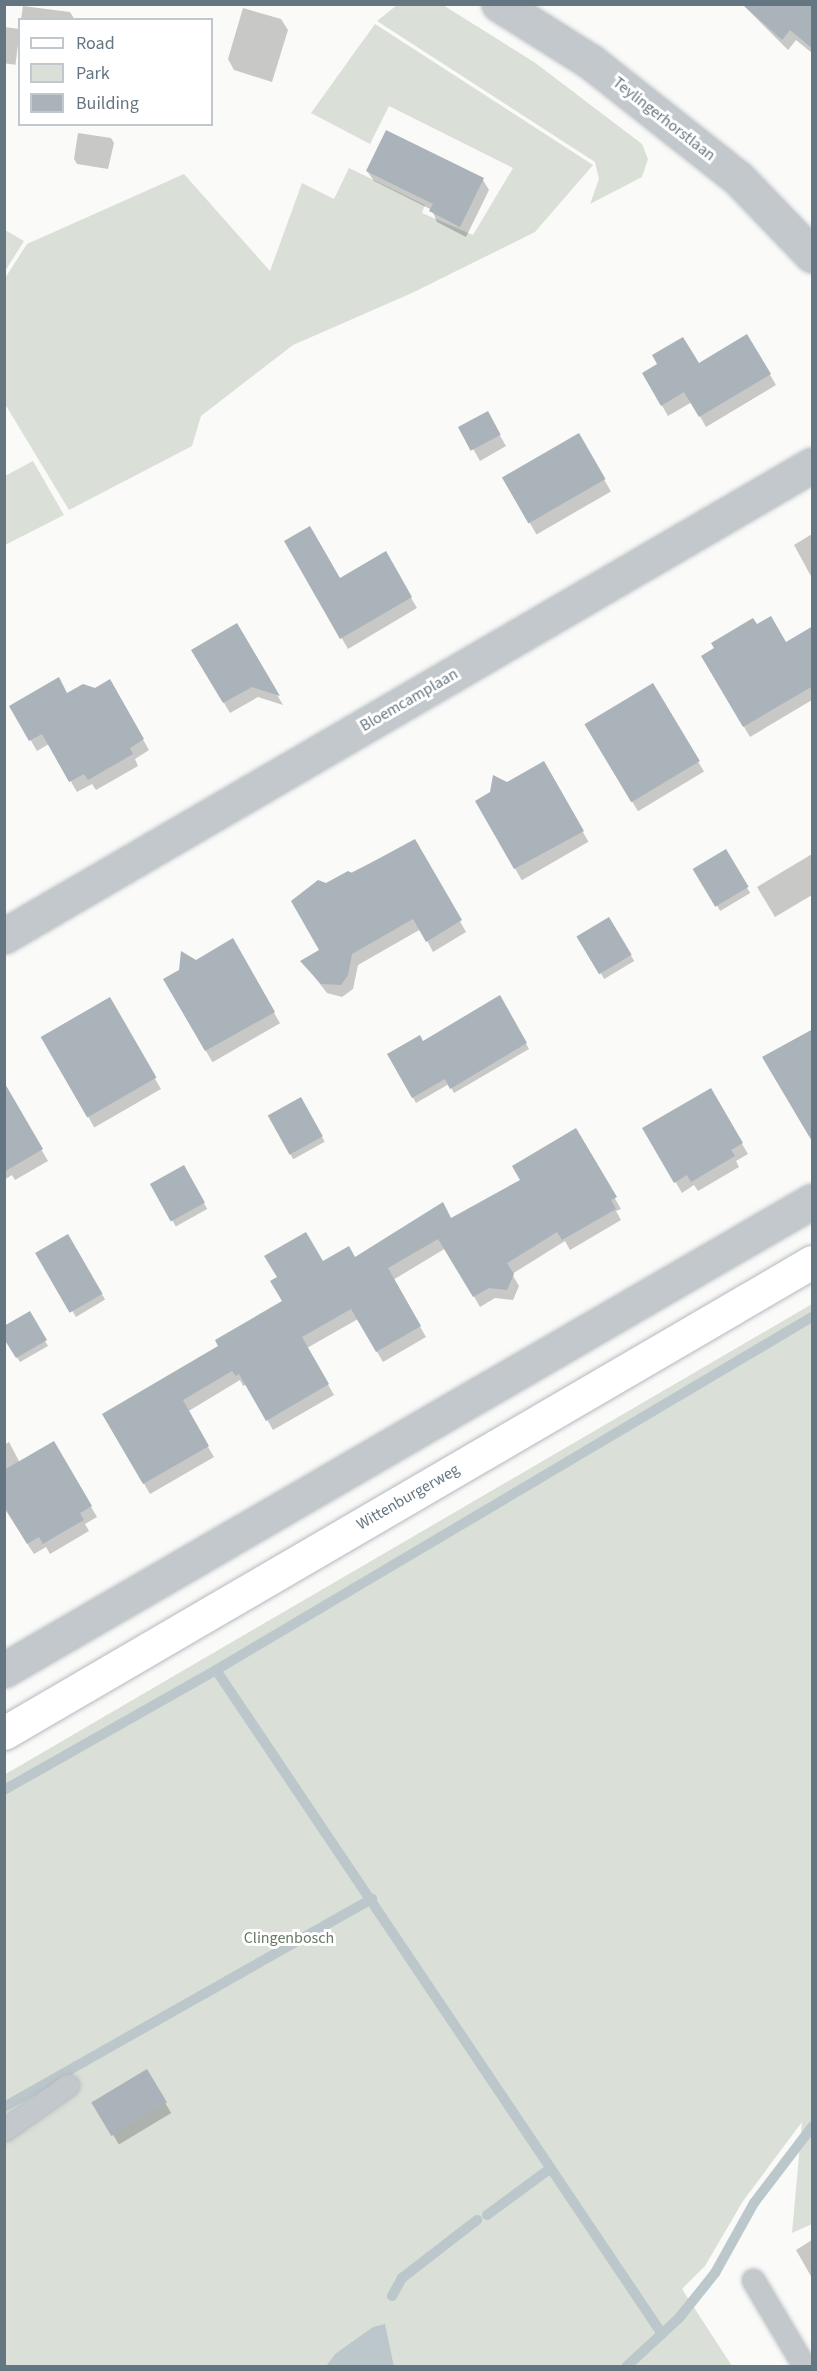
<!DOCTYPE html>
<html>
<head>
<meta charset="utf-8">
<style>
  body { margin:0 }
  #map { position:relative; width:817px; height:2371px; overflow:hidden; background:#fafaf8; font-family:"Source Sans 3",sans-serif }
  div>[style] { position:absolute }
  .green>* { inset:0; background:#dadfd7 }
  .water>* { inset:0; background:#bbc7cb }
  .shadow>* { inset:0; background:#0003; transform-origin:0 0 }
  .stream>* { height:10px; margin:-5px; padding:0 5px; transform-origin:5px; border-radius:5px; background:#bbc7cb }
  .building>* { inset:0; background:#aab3b9; transform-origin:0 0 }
  .roads { filter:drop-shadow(0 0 2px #b3babf) drop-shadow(0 0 2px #b3babf) }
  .lane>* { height:21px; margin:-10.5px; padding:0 10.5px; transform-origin:10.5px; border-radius:10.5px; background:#c3c8cc }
  .street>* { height:33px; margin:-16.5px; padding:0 16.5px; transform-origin:16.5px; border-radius:16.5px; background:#c3c8cc }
  .secondary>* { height:33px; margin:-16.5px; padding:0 16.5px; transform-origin:16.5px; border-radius:16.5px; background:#fff }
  span { translate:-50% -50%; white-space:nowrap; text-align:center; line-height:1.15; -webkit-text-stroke:6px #fff; paint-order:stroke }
  .street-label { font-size:16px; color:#657683 }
  .park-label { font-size:16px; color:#687a64 }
  .frame { position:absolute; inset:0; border:6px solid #657683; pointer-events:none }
  .legend { position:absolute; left:18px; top:18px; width:195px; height:108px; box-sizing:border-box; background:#fff; border:2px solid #c1c8cd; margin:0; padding:8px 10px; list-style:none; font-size:18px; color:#657683 }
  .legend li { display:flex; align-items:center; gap:12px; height:30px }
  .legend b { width:30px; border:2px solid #c1c8cd }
</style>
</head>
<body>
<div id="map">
  <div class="green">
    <i style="clip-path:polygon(397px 5px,443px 5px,534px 62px,642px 144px,648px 159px,642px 177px,590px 204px,599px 179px,595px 162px,377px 21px)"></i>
    <i style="clip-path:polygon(375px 24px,593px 165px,535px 232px,412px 293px,293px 345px,201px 416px,192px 446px,69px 510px,5px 404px,5px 278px,27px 244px,184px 174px,270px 271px,302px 183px,334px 199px,349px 168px,425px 205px,422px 213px,473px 235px,513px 168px,389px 106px,370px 144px,311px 113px)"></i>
    <i style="clip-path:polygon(5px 230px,24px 241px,5px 271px)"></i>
    <i style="clip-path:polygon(33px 461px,64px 515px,5px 545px,5px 476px)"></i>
    <i style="clip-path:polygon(812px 1304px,812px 2224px,792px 2233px,802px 2122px,743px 2201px,705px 2266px,682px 2289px,732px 2366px,394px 2366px,385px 2325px,335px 2354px,326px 2366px,5px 2366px,4px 1775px)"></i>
  </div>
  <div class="water">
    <i style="clip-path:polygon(385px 2324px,394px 2366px,326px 2366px,335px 2354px,373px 2327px)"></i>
  </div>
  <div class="shadow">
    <i style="clip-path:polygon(742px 4px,812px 4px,812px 53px,796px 40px,788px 50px)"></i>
    <i style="clip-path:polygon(23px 6px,70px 12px,75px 20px,21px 20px)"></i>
    <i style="clip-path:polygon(243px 8px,281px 19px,288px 30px,272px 82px,234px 70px,228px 59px)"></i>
    <i style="left:4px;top:27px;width:16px;height:36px;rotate:7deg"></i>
    <i style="clip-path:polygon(78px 133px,111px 138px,114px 143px,108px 169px,77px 164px,74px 159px)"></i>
    <i style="clip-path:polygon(367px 171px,483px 180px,489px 190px,466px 237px,437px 222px,432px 210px,374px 181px)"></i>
    <i style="clip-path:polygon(747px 336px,776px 385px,706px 427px,692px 402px,668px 416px,644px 374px,699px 365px)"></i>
    <i style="left:487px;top:413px;width:38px;height:30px;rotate:60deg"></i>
    <i style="left:579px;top:436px;width:64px;height:86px;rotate:60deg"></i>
    <i style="clip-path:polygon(812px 534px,812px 578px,794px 545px)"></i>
    <i style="clip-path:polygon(286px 542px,340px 580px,385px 553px,417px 608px,348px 649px)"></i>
    <i style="clip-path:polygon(236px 625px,283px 705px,258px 697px,230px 713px,193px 650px)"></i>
    <i style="clip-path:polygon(756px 626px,785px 644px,812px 628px,812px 700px,750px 737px,703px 657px)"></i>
    <i style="clip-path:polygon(109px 681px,149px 750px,135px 759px,138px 766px,96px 790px,92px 784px,77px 792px,49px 744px,37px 751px,11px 707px,95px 690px)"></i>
    <i style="left:652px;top:685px;width:101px;height:77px;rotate:59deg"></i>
    <i style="left:543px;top:763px;width:91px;height:77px;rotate:60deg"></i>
    <i style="clip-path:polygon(415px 841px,466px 932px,433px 952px,421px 929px,358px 965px,353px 989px,342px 997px,327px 993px,302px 961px,322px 950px,326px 885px)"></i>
    <i style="left:725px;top:851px;width:49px;height:35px;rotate:59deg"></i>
    <i style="clip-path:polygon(812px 854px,812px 895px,775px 917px,757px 887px)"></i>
    <i style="left:609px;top:919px;width:49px;height:35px;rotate:59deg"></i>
    <i style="left:232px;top:940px;width:96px;height:78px;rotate:60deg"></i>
    <i style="clip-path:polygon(500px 997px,529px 1049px,454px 1093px,449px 1084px,416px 1103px,389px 1054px,423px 1044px)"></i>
    <i style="left:109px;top:999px;width:104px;height:77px;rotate:60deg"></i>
    <i style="clip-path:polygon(4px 1085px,48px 1161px,15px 1180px,12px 1175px,4px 1180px)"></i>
    <i style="clip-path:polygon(710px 1090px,748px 1154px,736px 1161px,739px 1167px,698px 1191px,694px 1185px,682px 1193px,644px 1128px)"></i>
    <i style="left:301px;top:1099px;width:49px;height:36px;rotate:61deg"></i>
    <i style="clip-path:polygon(576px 1130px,621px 1209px,616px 1211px,621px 1220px,570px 1250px,565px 1241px,512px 1274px,519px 1286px,513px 1300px,495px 1298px,480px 1307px,446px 1248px,393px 1280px,426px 1337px,383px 1362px,358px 1319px,307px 1348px,334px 1395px,273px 1430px,247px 1384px,243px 1386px,240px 1380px,187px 1412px,214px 1457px,150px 1494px,104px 1414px,220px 1346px,284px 1302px,323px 1263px,354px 1258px,451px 1220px,521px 1180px)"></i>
    <i style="left:184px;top:1167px;width:48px;height:36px;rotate:61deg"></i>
    <i style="left:67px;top:1236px;width:74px;height:34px;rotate:59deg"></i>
    <i style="clip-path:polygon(29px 1313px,48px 1346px,20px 1362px,4px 1336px)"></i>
    <i style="clip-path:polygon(9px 1442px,20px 1463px,54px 1443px,97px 1517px,85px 1524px,89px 1531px,50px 1554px,46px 1547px,34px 1554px,4px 1508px,4px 1445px)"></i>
    <i style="left:146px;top:2071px;width:49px;height:61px;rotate:59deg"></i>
    <i style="clip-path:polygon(812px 2240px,812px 2278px,796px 2250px)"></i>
  </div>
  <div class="stream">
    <i style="left:216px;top:1670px;width:800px;rotate:56.11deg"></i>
    <i style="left:4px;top:1790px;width:244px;rotate:-29.5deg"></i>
    <i style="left:216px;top:1670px;width:693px;rotate:-30.64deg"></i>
    <i style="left:4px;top:2107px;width:423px;rotate:-29.5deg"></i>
    <i style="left:487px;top:2215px;width:79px;rotate:-36.3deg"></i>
    <i style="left:392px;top:2296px;width:21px;rotate:-61deg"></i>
    <i style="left:402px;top:2278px;width:95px;rotate:-37.7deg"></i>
    <i style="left:627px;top:2366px;width:71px;rotate:-42.7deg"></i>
    <i style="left:679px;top:2318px;width:58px;rotate:-51.3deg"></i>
    <i style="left:715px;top:2273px;width:80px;rotate:-60.9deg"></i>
    <i style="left:754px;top:2203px;width:96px;rotate:-52.7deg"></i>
  </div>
  <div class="building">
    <i style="clip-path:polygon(742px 4px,813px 4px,813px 49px,790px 30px,782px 40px)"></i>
    <i style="clip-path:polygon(386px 130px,484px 178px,460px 227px,429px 211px,433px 204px,366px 171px)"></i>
    <i style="clip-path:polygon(747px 334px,771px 374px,699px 417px,684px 392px,661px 406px,642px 373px,657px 364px,652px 355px,683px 337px,699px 363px)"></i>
    <i style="left:488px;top:411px;width:27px;height:34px;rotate:62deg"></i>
    <i style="left:579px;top:433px;width:53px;height:89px;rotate:60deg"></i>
    <i style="clip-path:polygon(310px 526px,340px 578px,386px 551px,412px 597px,340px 639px,284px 541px)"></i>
    <i style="clip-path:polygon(771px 616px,786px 642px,813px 626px,813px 686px,743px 727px,701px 656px,714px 648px,711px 643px,753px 618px,757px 624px)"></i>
    <i style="clip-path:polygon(237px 623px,280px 696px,252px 687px,223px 703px,191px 650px)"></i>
    <i style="clip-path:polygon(59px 677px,67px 693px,83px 684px,95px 688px,110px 679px,144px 739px,130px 748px,133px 754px,88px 780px,84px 774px,69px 782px,42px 734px,29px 741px,9px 706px)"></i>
    <i style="left:653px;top:683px;width:91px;height:80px;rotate:59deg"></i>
    <i style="clip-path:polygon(544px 761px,584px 831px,514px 869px,475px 801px,490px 792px,493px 775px,507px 782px)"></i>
    <i style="clip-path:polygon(415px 839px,462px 920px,426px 942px,413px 919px,352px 954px,348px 975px,341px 985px,321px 984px,300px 961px,319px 950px,291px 901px,318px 880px,326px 883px,348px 871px,352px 873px)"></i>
    <i style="left:726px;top:849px;width:44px;height:39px;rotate:59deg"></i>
    <i style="left:609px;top:917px;width:44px;height:38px;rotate:59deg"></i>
    <i style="clip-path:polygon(233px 938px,275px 1012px,205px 1051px,163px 979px,179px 970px,181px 951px,196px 960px)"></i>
    <i style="clip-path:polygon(500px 995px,527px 1043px,450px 1089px,445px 1079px,412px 1098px,387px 1054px,420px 1035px,423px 1041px)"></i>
    <i style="left:110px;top:997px;width:93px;height:80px;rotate:60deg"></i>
    <i style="clip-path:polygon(813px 1029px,813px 1143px,762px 1057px)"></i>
    <i style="clip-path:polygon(4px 1082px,43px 1149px,4px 1172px)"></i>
    <i style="clip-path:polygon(711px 1088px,743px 1143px,731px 1150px,735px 1156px,691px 1182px,687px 1175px,674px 1183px,642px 1128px)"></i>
    <i style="left:301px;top:1097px;width:45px;height:38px;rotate:61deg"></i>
    <i style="clip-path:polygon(576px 1128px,617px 1197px,611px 1200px,616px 1209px,562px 1240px,557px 1232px,507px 1263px,514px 1274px,507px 1290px,489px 1288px,473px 1297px,438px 1239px,388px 1268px,421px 1326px,376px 1352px,351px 1309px,302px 1337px,329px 1384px,266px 1421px,239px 1374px,236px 1376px,232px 1371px,183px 1400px,209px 1446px,143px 1484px,102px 1414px,218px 1346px,215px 1340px,282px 1301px,270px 1281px,277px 1277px,264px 1256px,306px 1232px,323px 1261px,349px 1246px,355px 1257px,443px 1202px,451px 1218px,520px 1180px,512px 1166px)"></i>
    <i style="left:184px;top:1165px;width:43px;height:39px;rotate:61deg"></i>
    <i style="left:68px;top:1234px;width:69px;height:38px;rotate:60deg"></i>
    <i style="clip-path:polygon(30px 1311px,47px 1340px,16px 1358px,4px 1339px,4px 1326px)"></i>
    <i style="clip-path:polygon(54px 1441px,92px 1506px,80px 1513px,84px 1520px,63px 1532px,43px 1544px,39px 1537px,27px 1544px,4px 1506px,4px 1470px)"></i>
    <i style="left:147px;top:2069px;width:39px;height:65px;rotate:59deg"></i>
  </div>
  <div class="roads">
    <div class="lane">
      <i style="left:4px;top:2130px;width:78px;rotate:-35.1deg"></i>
      <i style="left:753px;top:2280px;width:100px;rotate:59.3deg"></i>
    </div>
    <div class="street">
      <i style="left:499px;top:4px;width:109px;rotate:32.2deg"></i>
      <i style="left:591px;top:62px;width:187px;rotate:38.3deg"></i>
      <i style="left:738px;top:178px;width:107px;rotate:46.1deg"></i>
      <i style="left:4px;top:936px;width:935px;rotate:-30.24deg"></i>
      <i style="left:4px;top:1670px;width:934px;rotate:-30.13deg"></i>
    </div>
    <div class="secondary">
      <i style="left:4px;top:1733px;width:935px;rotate:-30.24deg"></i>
    </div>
  </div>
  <div class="street-label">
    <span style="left:664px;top:119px;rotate:38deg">Teylingerhorstlaan</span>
    <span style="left:409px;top:700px;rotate:-30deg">Bloemcamplaan</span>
    <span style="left:408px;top:1497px;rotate:-30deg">Wittenburgerweg</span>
  </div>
  <div class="park-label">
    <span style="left:289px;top:1938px">Clingenbosch</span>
  </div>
  <div class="frame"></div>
  <ul class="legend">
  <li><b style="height:8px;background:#fff"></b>Road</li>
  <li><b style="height:16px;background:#dadfd7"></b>Park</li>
  <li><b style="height:16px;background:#aab3b9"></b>Building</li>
  </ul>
</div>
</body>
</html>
